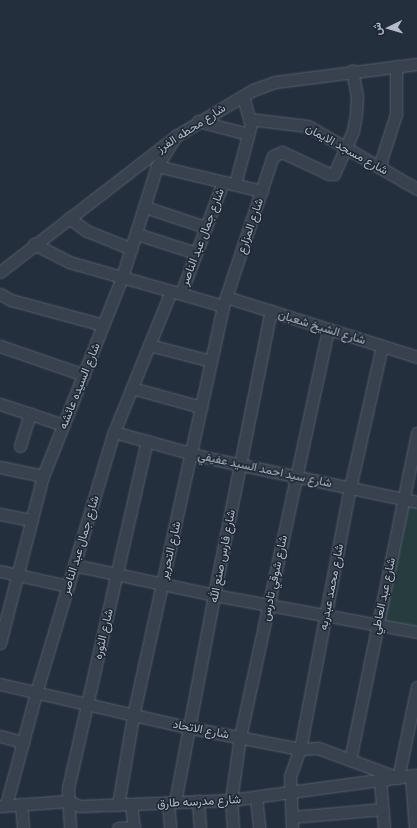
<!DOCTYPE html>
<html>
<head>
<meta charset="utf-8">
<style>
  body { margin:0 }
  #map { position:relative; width:417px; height:828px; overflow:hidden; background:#242f3e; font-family:Cabin,Vazirmatn,sans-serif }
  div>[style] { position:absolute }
  .green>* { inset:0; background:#263c3f }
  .roads { filter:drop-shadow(0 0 1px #565f6c) drop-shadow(0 0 1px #565f6c) }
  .minor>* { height:11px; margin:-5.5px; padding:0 5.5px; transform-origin:5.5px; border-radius:5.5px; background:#38414e }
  span { translate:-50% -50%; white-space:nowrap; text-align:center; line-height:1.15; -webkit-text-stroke:3px #1d2633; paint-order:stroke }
  .street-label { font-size:12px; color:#b4bcc9 }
  .north { position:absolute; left:369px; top:8px; width:40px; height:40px; -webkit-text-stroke:3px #1d2633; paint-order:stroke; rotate:265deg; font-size:11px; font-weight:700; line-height:16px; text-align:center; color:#b4bcc9 }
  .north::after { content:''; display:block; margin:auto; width:14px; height:18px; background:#b4bcc9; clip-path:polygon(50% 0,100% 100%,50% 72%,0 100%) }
</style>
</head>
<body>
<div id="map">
  <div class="green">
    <i style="clip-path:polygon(404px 502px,417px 505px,417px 630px,379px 623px)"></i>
  </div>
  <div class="roads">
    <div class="minor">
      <i style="left:243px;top:96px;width:24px;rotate:75deg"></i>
      <i style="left:249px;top:119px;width:59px;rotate:6.8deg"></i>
      <i style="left:308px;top:126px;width:126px;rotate:30deg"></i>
      <i style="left:198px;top:121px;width:52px;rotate:14.6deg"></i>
      <i style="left:157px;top:166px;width:108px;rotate:13.4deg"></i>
      <i style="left:379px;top:167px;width:56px;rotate:-72.2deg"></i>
      <i style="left:396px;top:114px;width:48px;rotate:-90deg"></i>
      <i style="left:235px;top:184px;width:66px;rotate:-75.1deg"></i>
      <i style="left:145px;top:207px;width:63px;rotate:18.4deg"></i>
      <i style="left:69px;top:218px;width:22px;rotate:36deg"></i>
      <i style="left:87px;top:231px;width:48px;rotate:21.8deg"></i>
      <i style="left:137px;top:234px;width:62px;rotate:17.9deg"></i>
      <i style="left:34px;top:244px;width:39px;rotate:27deg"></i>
      <i style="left:69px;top:262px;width:160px;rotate:15.9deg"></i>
      <i style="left:0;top:272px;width:222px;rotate:-37.7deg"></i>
      <i style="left:176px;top:136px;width:90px;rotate:-30.9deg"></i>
      <i style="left:253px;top:90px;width:23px;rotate:-20deg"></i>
      <i style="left:275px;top:82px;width:143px;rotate:-7.2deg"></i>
      <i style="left:181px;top:293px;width:119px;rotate:-69.3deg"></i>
      <i style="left:0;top:294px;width:13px;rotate:29deg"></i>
      <i style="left:11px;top:300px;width:95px;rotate:15.2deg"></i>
      <i style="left:226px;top:297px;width:200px;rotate:17.4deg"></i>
      <i style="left:149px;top:345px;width:64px;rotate:14.5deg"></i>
      <i style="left:0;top:346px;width:89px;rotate:19deg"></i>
      <i style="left:132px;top:388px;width:72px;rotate:15.4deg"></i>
      <i style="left:0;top:404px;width:67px;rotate:18.2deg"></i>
      <i style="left:114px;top:432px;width:93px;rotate:15.5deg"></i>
      <i style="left:204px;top:457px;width:218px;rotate:11.9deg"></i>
      <i style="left:20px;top:446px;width:34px;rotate:-73deg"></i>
      <i style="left:0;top:467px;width:44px;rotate:11.8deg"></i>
      <i style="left:0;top:514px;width:32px;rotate:11deg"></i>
      <i style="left:74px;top:565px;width:143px;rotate:12.1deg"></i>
      <i style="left:214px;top:595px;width:206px;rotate:10.3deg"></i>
      <i style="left:0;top:571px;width:70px;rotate:12.4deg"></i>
      <i style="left:0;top:643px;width:172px;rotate:-75.6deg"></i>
      <i style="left:43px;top:476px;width:214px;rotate:-68.3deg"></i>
      <i style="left:122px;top:277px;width:116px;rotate:-72.5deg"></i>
      <i style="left:157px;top:166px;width:36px;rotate:-58deg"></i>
      <i style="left:0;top:684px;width:196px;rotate:13deg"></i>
      <i style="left:191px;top:728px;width:111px;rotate:10.9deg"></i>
      <i style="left:300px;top:749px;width:18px;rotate:-3deg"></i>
      <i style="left:318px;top:748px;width:83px;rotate:20.4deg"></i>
      <i style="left:0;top:736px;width:24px;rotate:15deg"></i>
      <i style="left:350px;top:760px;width:334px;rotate:-78.4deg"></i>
      <i style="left:411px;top:776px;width:52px;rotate:85.6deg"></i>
      <i style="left:398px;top:778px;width:93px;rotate:-78.2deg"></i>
      <i style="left:380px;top:780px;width:48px;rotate:85.2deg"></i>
      <i style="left:256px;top:797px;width:31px;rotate:84deg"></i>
      <i style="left:198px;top:801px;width:27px;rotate:86deg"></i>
      <i style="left:175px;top:802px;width:211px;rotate:-79.3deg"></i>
      <i style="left:214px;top:595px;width:290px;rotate:-78.7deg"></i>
      <i style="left:168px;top:803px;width:25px;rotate:85deg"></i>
      <i style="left:21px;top:804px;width:24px;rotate:85deg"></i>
      <i style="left:131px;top:804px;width:24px;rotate:83deg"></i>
      <i style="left:6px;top:805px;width:116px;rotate:-75deg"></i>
      <i style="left:36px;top:693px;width:272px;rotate:-73.4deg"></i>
      <i style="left:114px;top:432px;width:152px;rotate:-68deg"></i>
      <i style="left:118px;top:805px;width:90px;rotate:-80.4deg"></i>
      <i style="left:133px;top:716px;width:420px;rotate:-77.6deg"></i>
      <i style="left:223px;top:306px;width:158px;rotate:-71.6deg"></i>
      <i style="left:273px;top:156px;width:10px;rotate:-24deg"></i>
      <i style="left:282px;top:152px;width:52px;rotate:25.1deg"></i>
      <i style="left:329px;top:174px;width:5px"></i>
      <i style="left:334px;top:174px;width:47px;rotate:-66.2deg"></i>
      <i style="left:353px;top:131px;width:17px;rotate:-80deg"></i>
      <i style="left:356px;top:114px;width:18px;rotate:-87deg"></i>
      <i style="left:357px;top:96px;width:26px;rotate:-101deg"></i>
      <i style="left:1px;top:806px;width:67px;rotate:-4.3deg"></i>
      <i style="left:68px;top:801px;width:13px;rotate:23deg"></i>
      <i style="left:80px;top:806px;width:151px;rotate:-2.3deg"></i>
      <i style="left:231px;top:800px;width:188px;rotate:-7.7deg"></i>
      <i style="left:292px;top:817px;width:91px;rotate:-5deg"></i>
      <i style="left:70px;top:828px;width:40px;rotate:-92.9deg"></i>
      <i style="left:68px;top:788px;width:356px;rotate:-77.2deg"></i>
      <i style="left:118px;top:828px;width:16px;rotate:-4deg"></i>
      <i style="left:233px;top:828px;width:28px;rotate:-94deg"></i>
      <i style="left:231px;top:800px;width:64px;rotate:-81.9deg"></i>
      <i style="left:240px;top:737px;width:417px;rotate:-77.8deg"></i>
      <i style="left:292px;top:828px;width:52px;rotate:-92.2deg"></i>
      <i style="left:290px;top:776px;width:29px;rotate:-70deg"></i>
      <i style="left:300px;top:749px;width:266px;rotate:-79.2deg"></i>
      <i style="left:350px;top:488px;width:146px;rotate:-77.3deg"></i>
    </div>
  </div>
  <div class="street-label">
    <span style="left:191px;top:128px;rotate:-33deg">شارع محطه الفرز</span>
    <span style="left:347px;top:149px;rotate:29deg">شارع مسجد الايمان</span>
    <span style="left:250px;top:226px;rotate:-71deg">شارع المزارع</span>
    <span style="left:202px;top:237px;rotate:-69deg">شارع جمال عبد الناصر</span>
    <span style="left:322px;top:327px;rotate:17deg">شارع الشيخ شعبان</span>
    <span style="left:79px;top:386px;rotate:-68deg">شارع السيده عائشه</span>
    <span style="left:265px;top:469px;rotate:12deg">شارع سيد احمد السيد عفيفي</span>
    <span style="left:80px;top:545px;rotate:-73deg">شارع جمال عبد الناصر</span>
    <span style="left:170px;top:550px;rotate:-77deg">شارع التحرير</span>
    <span style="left:222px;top:556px;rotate:-79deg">شارع فارس صنع الله</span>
    <span style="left:274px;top:578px;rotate:-78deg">شارع شوقي تادرس</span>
    <span style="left:331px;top:587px;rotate:-79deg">شارع محمد عبدربه</span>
    <span style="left:383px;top:596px;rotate:-78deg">شارع عبد العاطي</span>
    <span style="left:103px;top:634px;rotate:-77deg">شارع الثوره</span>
    <span style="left:201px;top:729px;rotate:11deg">شارع الاتحاد</span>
    <span style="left:199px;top:801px;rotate:-3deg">شارع مدرسه طارق</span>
  </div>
  <div class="north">ش</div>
</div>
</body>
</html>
